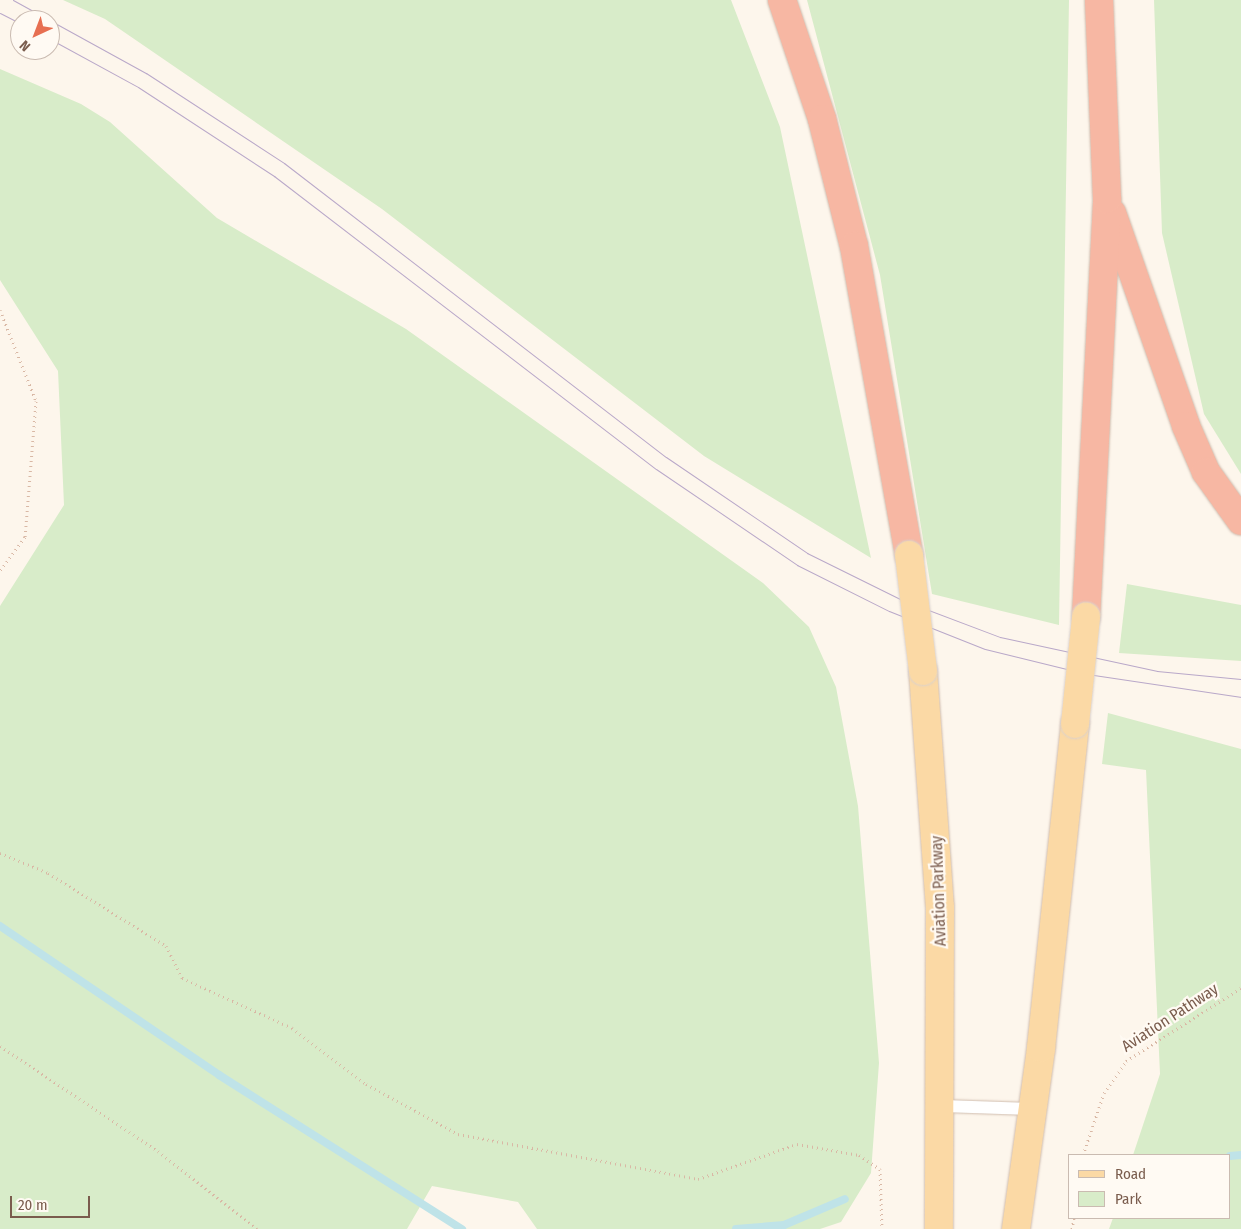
<!DOCTYPE html>
<html>
<head>
<meta charset="utf-8">
<style>
  body { margin:0 }
  #map { position:relative; width:1241px; height:1229px; overflow:hidden; background:#fdf6ec; font-family:"Fira Sans Condensed",sans-serif }
  div>[style] { position:absolute }
  .green>* { inset:0; background:#d8ecc9 }
  .stream>* { height:8px; margin:-4px; padding:0 4px; transform-origin:4px; border-radius:4px; background:#bfe3e8 }
  .path>* { height:3px; margin-top:-1.5px; transform-origin:0; background:repeating-linear-gradient(90deg,#d9b8a5 0 1px,transparent 0 5px) }
  .roads { filter:drop-shadow(0 0 1px #d1beb0) drop-shadow(0 0 1px #d1beb0) }
  .lane>* { height:12px; margin:-6px; padding:0 6px; transform-origin:6px; border-radius:6px; background:#fff }
  .primary>* { height:28px; margin:-14px; padding:0 14px; transform-origin:14px; border-radius:14px; background:#fbd9a5 }
  .highway>* { height:28px; margin:-14px; padding:0 14px; transform-origin:14px; border-radius:14px; background:#f7b7a3 }
  .tram>* { height:1px; margin:-0.5px; padding:0 0.5px; transform-origin:0.5px; border-radius:0.5px; background:#b9a8c9 }
  .bridges { filter:drop-shadow(0 0 1px #dad1cd) drop-shadow(0 0 1px #dad1cd) }
  .primary-bridge>* { height:28px; margin:-14px; padding:0 14px; transform-origin:14px; border-radius:14px; background:#fbd9a5 }
  span { translate:-50% -50%; white-space:nowrap; text-align:center; line-height:1.15; -webkit-text-stroke:4.5px #fffaf3; paint-order:stroke }
  .street-label { font-size:16px; color:#7a5c4d }
  .legend { position:absolute; left:1068px; top:1154px; width:162px; height:65px; box-sizing:border-box; background:#fffaf3; border:1px solid #cabbb1; margin:0; padding:6px 9px; list-style:none; font-size:15px; color:#7a5c4d }
  .legend li { display:flex; align-items:center; gap:10px; height:25px }
  .legend b { width:25px; border:1px solid #cabbb1 }
  .north { position:absolute; left:10px; top:10px; width:50px; height:50px; box-sizing:border-box; background:#fffaf3; border:1px solid #cabbb1; border-radius:50%; rotate:223deg; font-size:14px; font-weight:700; line-height:20px; text-align:center; color:#7a5c4d }
  .north::after { content:''; display:block; margin:auto; width:18px; height:22px; background:#e76f51; clip-path:polygon(50% 0,100% 100%,50% 72%,0 100%) }
  .scale { position:absolute; left:10px; top:1196px; width:80px; height:22px; box-sizing:border-box; border:2px solid #7a5c4d; border-top:0; padding-left:6px; font-size:15px; line-height:18px; white-space:nowrap; color:#7a5c4d; -webkit-text-stroke:4px #fffaf3; paint-order:stroke }
</style>
</head>
<body>
<div id="map">
  <div class="green">
    <i style="clip-path:polygon(63px 0,731px 0,780px 127px,871px 558px,704px 456px,382px 209px,105px 19px)"></i>
    <i style="clip-path:polygon(807px 0,1069px 0,1059px 625px,932px 594px,880px 275px)"></i>
    <i style="clip-path:polygon(1154px 0,1241px 0,1241px 474px,1204px 414px,1162px 233px)"></i>
    <i style="clip-path:polygon(0 69px,81px 104px,110px 122px,217px 218px,406px 329px,763px 583px,809px 627px,836px 687px,858px 806px,879px 1063px,871px 1173px,841px 1222px,820px 1229px,537px 1229px,518px 1202px,432px 1186px,407px 1229px,0 1229px,0 606px,64px 505px,58px 371px,0 280px)"></i>
    <i style="clip-path:polygon(1127px 584px,1241px 605px,1241px 661px,1119px 653px)"></i>
    <i style="clip-path:polygon(1108px 713px,1241px 749px,1241px 1229px,1109px 1229px,1113px 1218px,1230px 1218px,1230px 1155px,1133px 1155px,1160px 1074px,1146px 770px,1102px 764px)"></i>
  </div>
  <div class="stream">
    <i style="left:0;top:926px;width:265px;rotate:34.2deg"></i>
    <i style="left:219px;top:1075px;width:288px;rotate:32.4deg"></i>
    <i style="left:1230px;top:1156px;width:11px;rotate:-5deg"></i>
    <i style="left:736px;top:1229px;width:48px;rotate:-4.8deg"></i>
    <i style="left:784px;top:1225px;width:66px;rotate:-23.1deg"></i>
  </div>
  <div class="path">
    <i style="left:0;top:310px;width:98px;rotate:68.4deg"></i>
    <i style="left:36px;top:401px;width:136px;rotate:94.6deg"></i>
    <i style="left:25px;top:537px;width:42px;rotate:126.3deg"></i>
    <i style="left:0;top:853px;width:52px;rotate:22.6deg"></i>
    <i style="left:48px;top:873px;width:139px;rotate:31.7deg"></i>
    <i style="left:166px;top:946px;width:36px;rotate:63deg"></i>
    <i style="left:182px;top:978px;width:121px;rotate:24.4deg"></i>
    <i style="left:292px;top:1028px;width:93px;rotate:37.1deg"></i>
    <i style="left:366px;top:1084px;width:105px;rotate:28.5deg"></i>
    <i style="left:458px;top:1134px;width:244px;rotate:10.6deg"></i>
    <i style="left:698px;top:1179px;width:105px;rotate:-19.5deg"></i>
    <i style="left:797px;top:1144px;width:63px;rotate:10.1deg"></i>
    <i style="left:859px;top:1155px;width:25px;rotate:34deg"></i>
    <i style="left:880px;top:1169px;width:60px;rotate:88.1deg"></i>
    <i style="left:0;top:1046px;width:190px;rotate:33.6deg"></i>
    <i style="left:158px;top:1151px;width:126px;rotate:38.2deg"></i>
    <i style="left:1083px;top:1155px;width:65px;rotate:-71.3deg"></i>
    <i style="left:1104px;top:1093px;width:39px;rotate:-55deg"></i>
    <i style="left:1126px;top:1061px;width:136px;rotate:-32.4deg"></i>
    <i style="left:1072px;top:1229px;width:11px;rotate:-80deg"></i>
  </div>
  <div class="roads">
    <div class="lane">
      <i style="left:942px;top:1106px;width:90px;rotate:1.9deg"></i>
    </div>
    <div class="primary">
      <i style="left:923px;top:671px;width:237px;rotate:85.9deg"></i>
      <i style="left:940px;top:907px;width:322px;rotate:90.2deg"></i>
      <i style="left:1016px;top:1229px;width:183px;rotate:-82.1deg"></i>
      <i style="left:1041px;top:1048px;width:326px;rotate:-84deg"></i>
    </div>
    <div class="highway">
      <i style="left:782px;top:0;width:126px;rotate:71.4deg"></i>
      <i style="left:822px;top:119px;width:131px;rotate:75.9deg"></i>
      <i style="left:854px;top:246px;width:314px;rotate:79.9deg"></i>
      <i style="left:1112px;top:213px;width:225px;rotate:70.8deg"></i>
      <i style="left:1186px;top:426px;width:50px;rotate:66.5deg"></i>
      <i style="left:1206px;top:472px;width:60px;rotate:54.5deg"></i>
      <i style="left:1086px;top:617px;width:419px;rotate:-87.1deg"></i>
      <i style="left:1107px;top:199px;width:199px;rotate:-92.3deg"></i>
    </div>
  </div>
  <div class="tram">
    <i style="left:13px;top:0;width:152px;rotate:28.8deg"></i>
    <i style="left:146px;top:73px;width:165px;rotate:33.1deg"></i>
    <i style="left:284px;top:163px;width:482px;rotate:37.6deg"></i>
    <i style="left:666px;top:457px;width:171px;rotate:34.2deg"></i>
    <i style="left:807px;top:553px;width:106px;rotate:26.3deg"></i>
    <i style="left:902px;top:600px;width:105px;rotate:20.7deg"></i>
    <i style="left:1000px;top:637px;width:161px;rotate:12.2deg"></i>
    <i style="left:1157px;top:671px;width:84px;rotate:5.4deg"></i>
    <i style="left:0;top:13px;width:22px;rotate:27deg"></i>
    <i style="left:50px;top:39px;width:100px;rotate:28.6deg"></i>
    <i style="left:138px;top:87px;width:163px;rotate:33.2deg"></i>
    <i style="left:274px;top:176px;width:481px;rotate:37.5deg"></i>
    <i style="left:656px;top:469px;width:171px;rotate:34.2deg"></i>
    <i style="left:797px;top:565px;width:103px;rotate:26.6deg"></i>
    <i style="left:889px;top:611px;width:103px;rotate:21.6deg"></i>
    <i style="left:985px;top:649px;width:105px;rotate:13.8deg"></i>
    <i style="left:1087px;top:674px;width:156px;rotate:8.5deg"></i>
  </div>
  <div class="bridges">
    <div class="primary-bridge">
      <i style="left:909px;top:555px;width:117px;rotate:83.1deg"></i>
      <i style="left:1075px;top:724px;width:108px;rotate:-84.1deg"></i>
    </div>
  </div>
  <div class="street-label">
    <span style="left:939px;top:891px;rotate:-92deg">Aviation Parkway</span>
    <span style="left:1170px;top:1018px;rotate:-33deg">Aviation Pathway</span>
  </div>
  <ul class="legend">
  <li><b style="height:6px;background:#fbd9a5"></b>Road</li>
  <li><b style="height:14px;background:#d8ecc9"></b>Park</li>
  </ul>
  <div class="north">N</div>
  <div class="scale">20 m</div>
</div>
</body>
</html>
